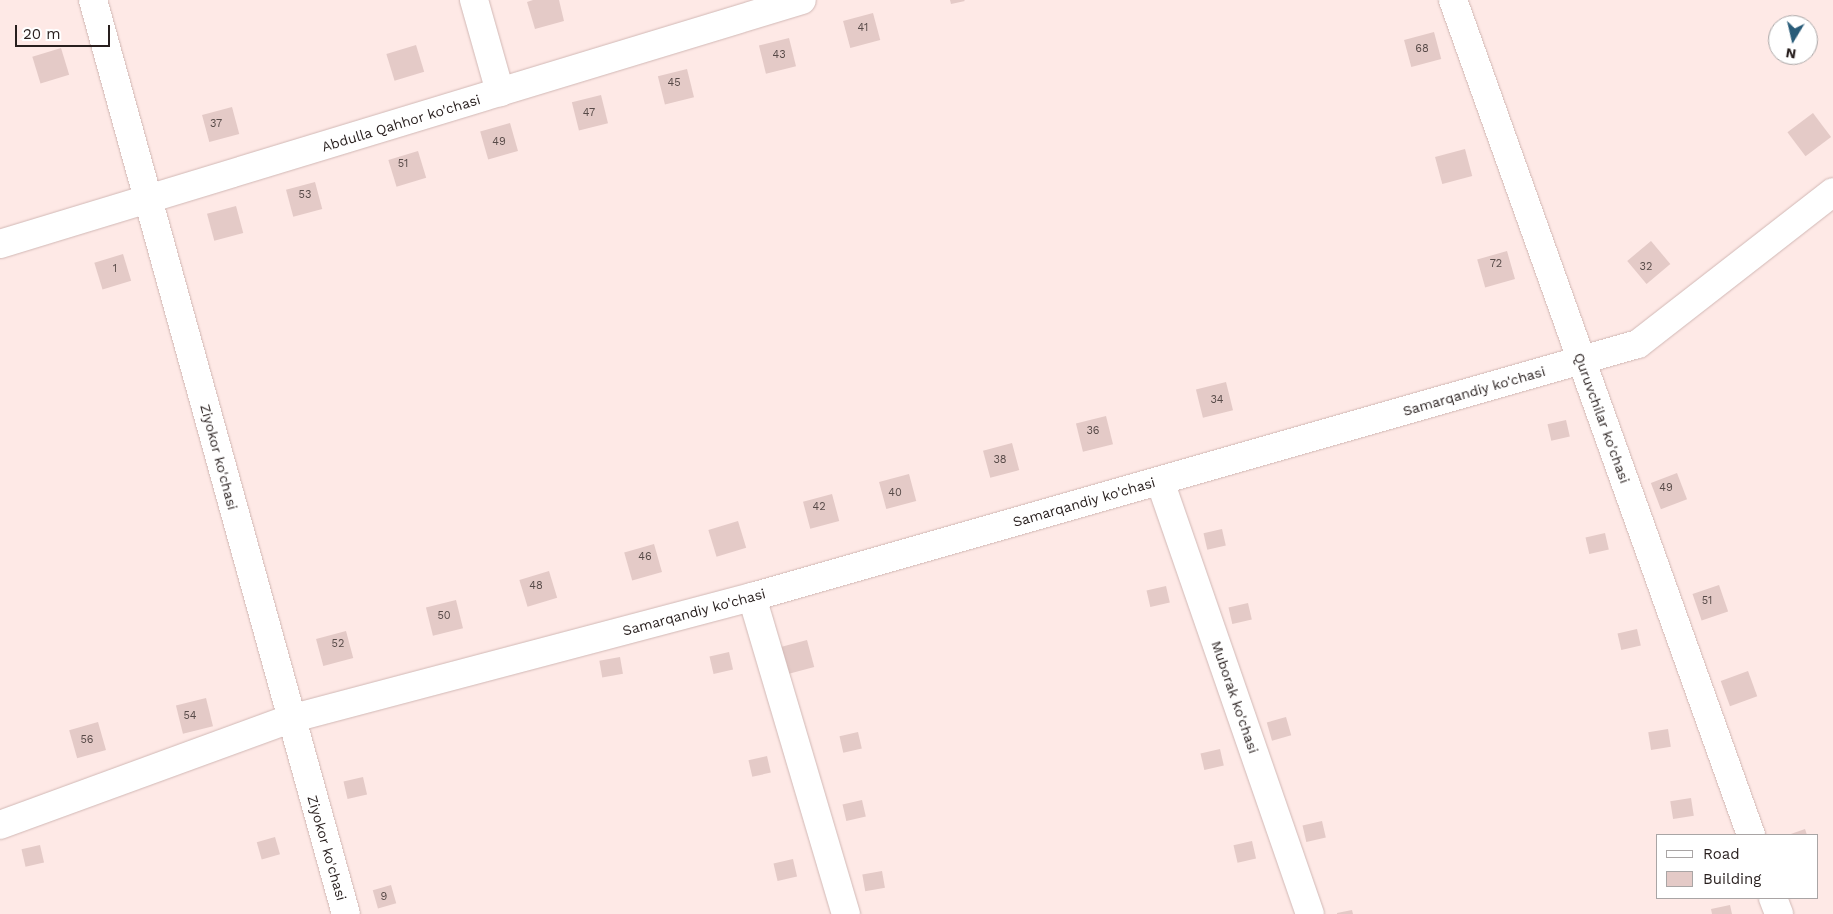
<!DOCTYPE html>
<html>
<head>
<meta charset="utf-8">
<style>
  body { margin:0 }
  #map { position:relative; width:1833px; height:914px; overflow:hidden; background:#fee9e6; font-family:"Work Sans",sans-serif }
  div>[style] { position:absolute }
  .building>* { inset:0; background:#e4cac7; transform-origin:0 0 }
  .roads { filter:drop-shadow(0 0 1px #d1b8b5) drop-shadow(0 0 1px #d1b8b5) }
  .minor>* { height:28px; margin:-14px; padding:0 14px; transform-origin:14px; border-radius:14px; background:#fff }
  span { translate:-50% -50%; white-space:nowrap; text-align:center; line-height:1.15; -webkit-text-stroke:4.5px #fff; paint-order:stroke }
  .number-label { font-size:11px; color:#574a48 }
  .number-label span { -webkit-text-stroke-width:0 }
  .street-label { font-size:14px; color:#281f1e }
  .legend { position:absolute; left:1656px; top:834px; width:162px; height:65px; box-sizing:border-box; background:#fff; border:1px solid #a9a5a5; margin:0; padding:6px 9px; list-style:none; font-size:15px; color:#281f1e }
  .legend li { display:flex; align-items:center; gap:10px; height:25px }
  .legend b { width:25px; border:1px solid #a9a5a5 }
  .north { position:absolute; left:1768px; top:15px; width:50px; height:50px; box-sizing:border-box; background:#fff; border:1px solid #a9a5a5; border-radius:50%; rotate:189deg; font-size:14px; font-weight:700; line-height:20px; text-align:center; color:#281f1e }
  .north::after { content:''; display:block; margin:auto; width:18px; height:22px; background:#295c79; clip-path:polygon(50% 0,100% 100%,50% 72%,0 100%) }
  .scale { position:absolute; left:15px; top:25px; width:95px; height:22px; box-sizing:border-box; border:2px solid #281f1e; border-top:0; padding-left:6px; font-size:15px; line-height:18px; white-space:nowrap; color:#281f1e; -webkit-text-stroke:4px #fff; paint-order:stroke }
</style>
</head>
<body>
<div id="map">
  <div class="building">
    <i style="clip-path:polygon(533px 0,559px 0,564px 21px,535px 29px,527px 2px)"></i>
    <i style="clip-path:polygon(950px 0,964px 0,965px 1px,951px 4px)"></i>
    <i style="left:873px;top:13px;width:28px;height:31px;rotate:75deg"></i>
    <i style="left:1434px;top:32px;width:28px;height:31px;rotate:75deg"></i>
    <i style="left:789px;top:38px;width:29px;height:31px;rotate:76deg"></i>
    <i style="left:416px;top:45px;width:28px;height:31px;rotate:73deg"></i>
    <i style="left:61px;top:48px;width:28px;height:30px;rotate:73deg"></i>
    <i style="left:687px;top:69px;width:29px;height:30px;rotate:76deg"></i>
    <i style="left:601px;top:95px;width:29px;height:30px;rotate:76deg"></i>
    <i style="left:232px;top:107px;width:28px;height:31px;rotate:75deg"></i>
    <i style="left:1813px;top:113px;width:30px;height:32px;rotate:53deg"></i>
    <i style="left:510px;top:123px;width:29px;height:31px;rotate:74deg"></i>
    <i style="left:1465px;top:149px;width:28px;height:31px;rotate:75deg"></i>
    <i style="left:418px;top:151px;width:28px;height:31px;rotate:73deg"></i>
    <i style="left:315px;top:182px;width:28px;height:30px;rotate:75deg"></i>
    <i style="left:236px;top:206px;width:28px;height:30px;rotate:75deg"></i>
    <i style="left:1651px;top:241px;width:30px;height:31px;rotate:50deg"></i>
    <i style="left:1507px;top:251px;width:29px;height:31px;rotate:74deg"></i>
    <i style="left:123px;top:254px;width:28px;height:30px;rotate:73deg"></i>
    <i style="left:1226px;top:382px;width:29px;height:31px;rotate:76deg"></i>
    <i style="left:1106px;top:416px;width:29px;height:31px;rotate:76deg"></i>
    <i style="left:1566px;top:420px;width:17px;height:19px;rotate:77deg"></i>
    <i style="left:1012px;top:443px;width:28px;height:30px;rotate:75deg"></i>
    <i style="left:1677px;top:473px;width:28px;height:28px;rotate:69deg"></i>
    <i style="left:909px;top:474px;width:28px;height:31px;rotate:75deg"></i>
    <i style="left:832px;top:494px;width:28px;height:30px;rotate:75deg"></i>
    <i style="left:738px;top:521px;width:28px;height:31px;rotate:73deg"></i>
    <i style="left:1222px;top:529px;width:17px;height:19px;rotate:77deg"></i>
    <i style="left:1605px;top:533px;width:17px;height:20px;rotate:77deg"></i>
    <i style="left:654px;top:544px;width:29px;height:31px;rotate:74deg"></i>
    <i style="left:549px;top:571px;width:28px;height:31px;rotate:73deg"></i>
    <i style="left:1719px;top:585px;width:28px;height:28px;rotate:71deg"></i>
    <i style="left:1166px;top:586px;width:17px;height:20px;rotate:77deg"></i>
    <i style="left:456px;top:600px;width:29px;height:31px;rotate:76deg"></i>
    <i style="left:1248px;top:603px;width:17px;height:20px;rotate:77deg"></i>
    <i style="left:1637px;top:629px;width:17px;height:20px;rotate:77deg"></i>
    <i style="left:346px;top:631px;width:28px;height:31px;rotate:75deg"></i>
    <i style="left:807px;top:640px;width:28px;height:31px;rotate:75deg"></i>
    <i style="left:729px;top:652px;width:18px;height:20px;rotate:77deg"></i>
    <i style="left:620px;top:657px;width:17px;height:21px;rotate:80deg"></i>
    <i style="left:1748px;top:671px;width:27px;height:29px;rotate:70deg"></i>
    <i style="left:206px;top:698px;width:29px;height:31px;rotate:76deg"></i>
    <i style="left:1286px;top:717px;width:19px;height:20px;rotate:74deg"></i>
    <i style="left:98px;top:722px;width:29px;height:30px;rotate:74deg"></i>
    <i style="left:1668px;top:729px;width:18px;height:20px;rotate:81deg"></i>
    <i style="left:858px;top:732px;width:17px;height:19px;rotate:77deg"></i>
    <i style="left:1220px;top:749px;width:17px;height:20px;rotate:77deg"></i>
    <i style="left:767px;top:756px;width:17px;height:19px;rotate:77deg"></i>
    <i style="left:363px;top:777px;width:18px;height:20px;rotate:77deg"></i>
    <i style="left:1691px;top:798px;width:18px;height:21px;rotate:81deg"></i>
    <i style="left:862px;top:800px;width:17px;height:20px;rotate:77deg"></i>
    <i style="left:1322px;top:821px;width:17px;height:20px;rotate:77deg"></i>
    <i style="clip-path:polygon(1805px 829px,1807px 835px,1788px 835px)"></i>
    <i style="left:275px;top:837px;width:18px;height:19px;rotate:74deg"></i>
    <i style="left:1252px;top:841px;width:18px;height:19px;rotate:77deg"></i>
    <i style="left:40px;top:845px;width:18px;height:19px;rotate:77deg"></i>
    <i style="left:793px;top:859px;width:18px;height:20px;rotate:77deg"></i>
    <i style="left:882px;top:871px;width:17px;height:20px;rotate:80deg"></i>
    <i style="left:391px;top:885px;width:19px;height:19px;rotate:74deg"></i>
    <i style="clip-path:polygon(1730px 905px,1732px 914px,1712px 914px,1711px 909px)"></i>
    <i style="clip-path:polygon(1352px 910px,1353px 914px,1337px 914px,1337px 913px)"></i>
  </div>
  <div class="roads">
    <div class="minor">
      <i style="left:93px;top:0;width:948px;rotate:74.53deg"></i>
      <i style="left:474px;top:0;width:96px;rotate:74.2deg"></i>
      <i style="left:1453px;top:0;width:887px;rotate:70.36deg"></i>
      <i style="left:0;top:244px;width:838px;rotate:-16.92deg"></i>
      <i style="left:1160px;top:481px;width:458px;rotate:70.9deg"></i>
      <i style="left:752px;top:597px;width:331px;rotate:73.5deg"></i>
      <i style="left:0;top:825px;width:309px;rotate:-20.1deg"></i>
      <i style="left:290px;top:719px;width:478px;rotate:-14.8deg"></i>
      <i style="left:752px;top:597px;width:921px;rotate:-15.94deg"></i>
      <i style="left:1638px;top:344px;width:247px;rotate:-37.9deg"></i>
      <i style="left:1773px;top:898px;width:17px;rotate:69deg"></i>
    </div>
  </div>
  <div class="number-label">
    <span style="left:863px;top:28px">41</span>
    <span style="left:1422px;top:49px">68</span>
    <span style="left:779px;top:55px">43</span>
    <span style="left:674px;top:83px">45</span>
    <span style="left:589px;top:113px">47</span>
    <span style="left:216px;top:124px">37</span>
    <span style="left:499px;top:142px">49</span>
    <span style="left:403px;top:164px">51</span>
    <span style="left:305px;top:195px">53</span>
    <span style="left:1496px;top:264px">72</span>
    <span style="left:1646px;top:267px">32</span>
    <span style="left:115px;top:269px">1</span>
    <span style="left:1217px;top:400px">34</span>
    <span style="left:1093px;top:431px">36</span>
    <span style="left:1000px;top:460px">38</span>
    <span style="left:1666px;top:488px">49</span>
    <span style="left:895px;top:493px">40</span>
    <span style="left:819px;top:507px">42</span>
    <span style="left:645px;top:557px">46</span>
    <span style="left:536px;top:586px">48</span>
    <span style="left:1707px;top:601px">51</span>
    <span style="left:444px;top:616px">50</span>
    <span style="left:338px;top:644px">52</span>
    <span style="left:190px;top:716px">54</span>
    <span style="left:87px;top:740px">56</span>
    <span style="left:384px;top:897px">9</span>
  </div>
  <div class="street-label">
    <span style="left:401px;top:123px;rotate:-17deg">Abdulla Qahhor ko'chasi</span>
    <span style="left:1474px;top:391px;rotate:-16deg">Samarqandiy ko'chasi</span>
    <span style="left:1602px;top:418px;rotate:70deg">Quruvchilar ko'chasi</span>
    <span style="left:219px;top:457px;rotate:75deg">Ziyokor ko'chasi</span>
    <span style="left:1084px;top:502px;rotate:-16deg">Samarqandiy ko'chasi</span>
    <span style="left:694px;top:612px;rotate:-15deg">Samarqandiy ko'chasi</span>
    <span style="left:1235px;top:697px;rotate:71deg">Muborak ko'chasi</span>
    <span style="left:327px;top:848px;rotate:74deg">Ziyokor ko'chasi</span>
  </div>
  <ul class="legend">
  <li><b style="height:6px;background:#fff"></b>Road</li>
  <li><b style="height:14px;background:#e4cac7"></b>Building</li>
  </ul>
  <div class="north">N</div>
  <div class="scale">20 m</div>
</div>
</body>
</html>
